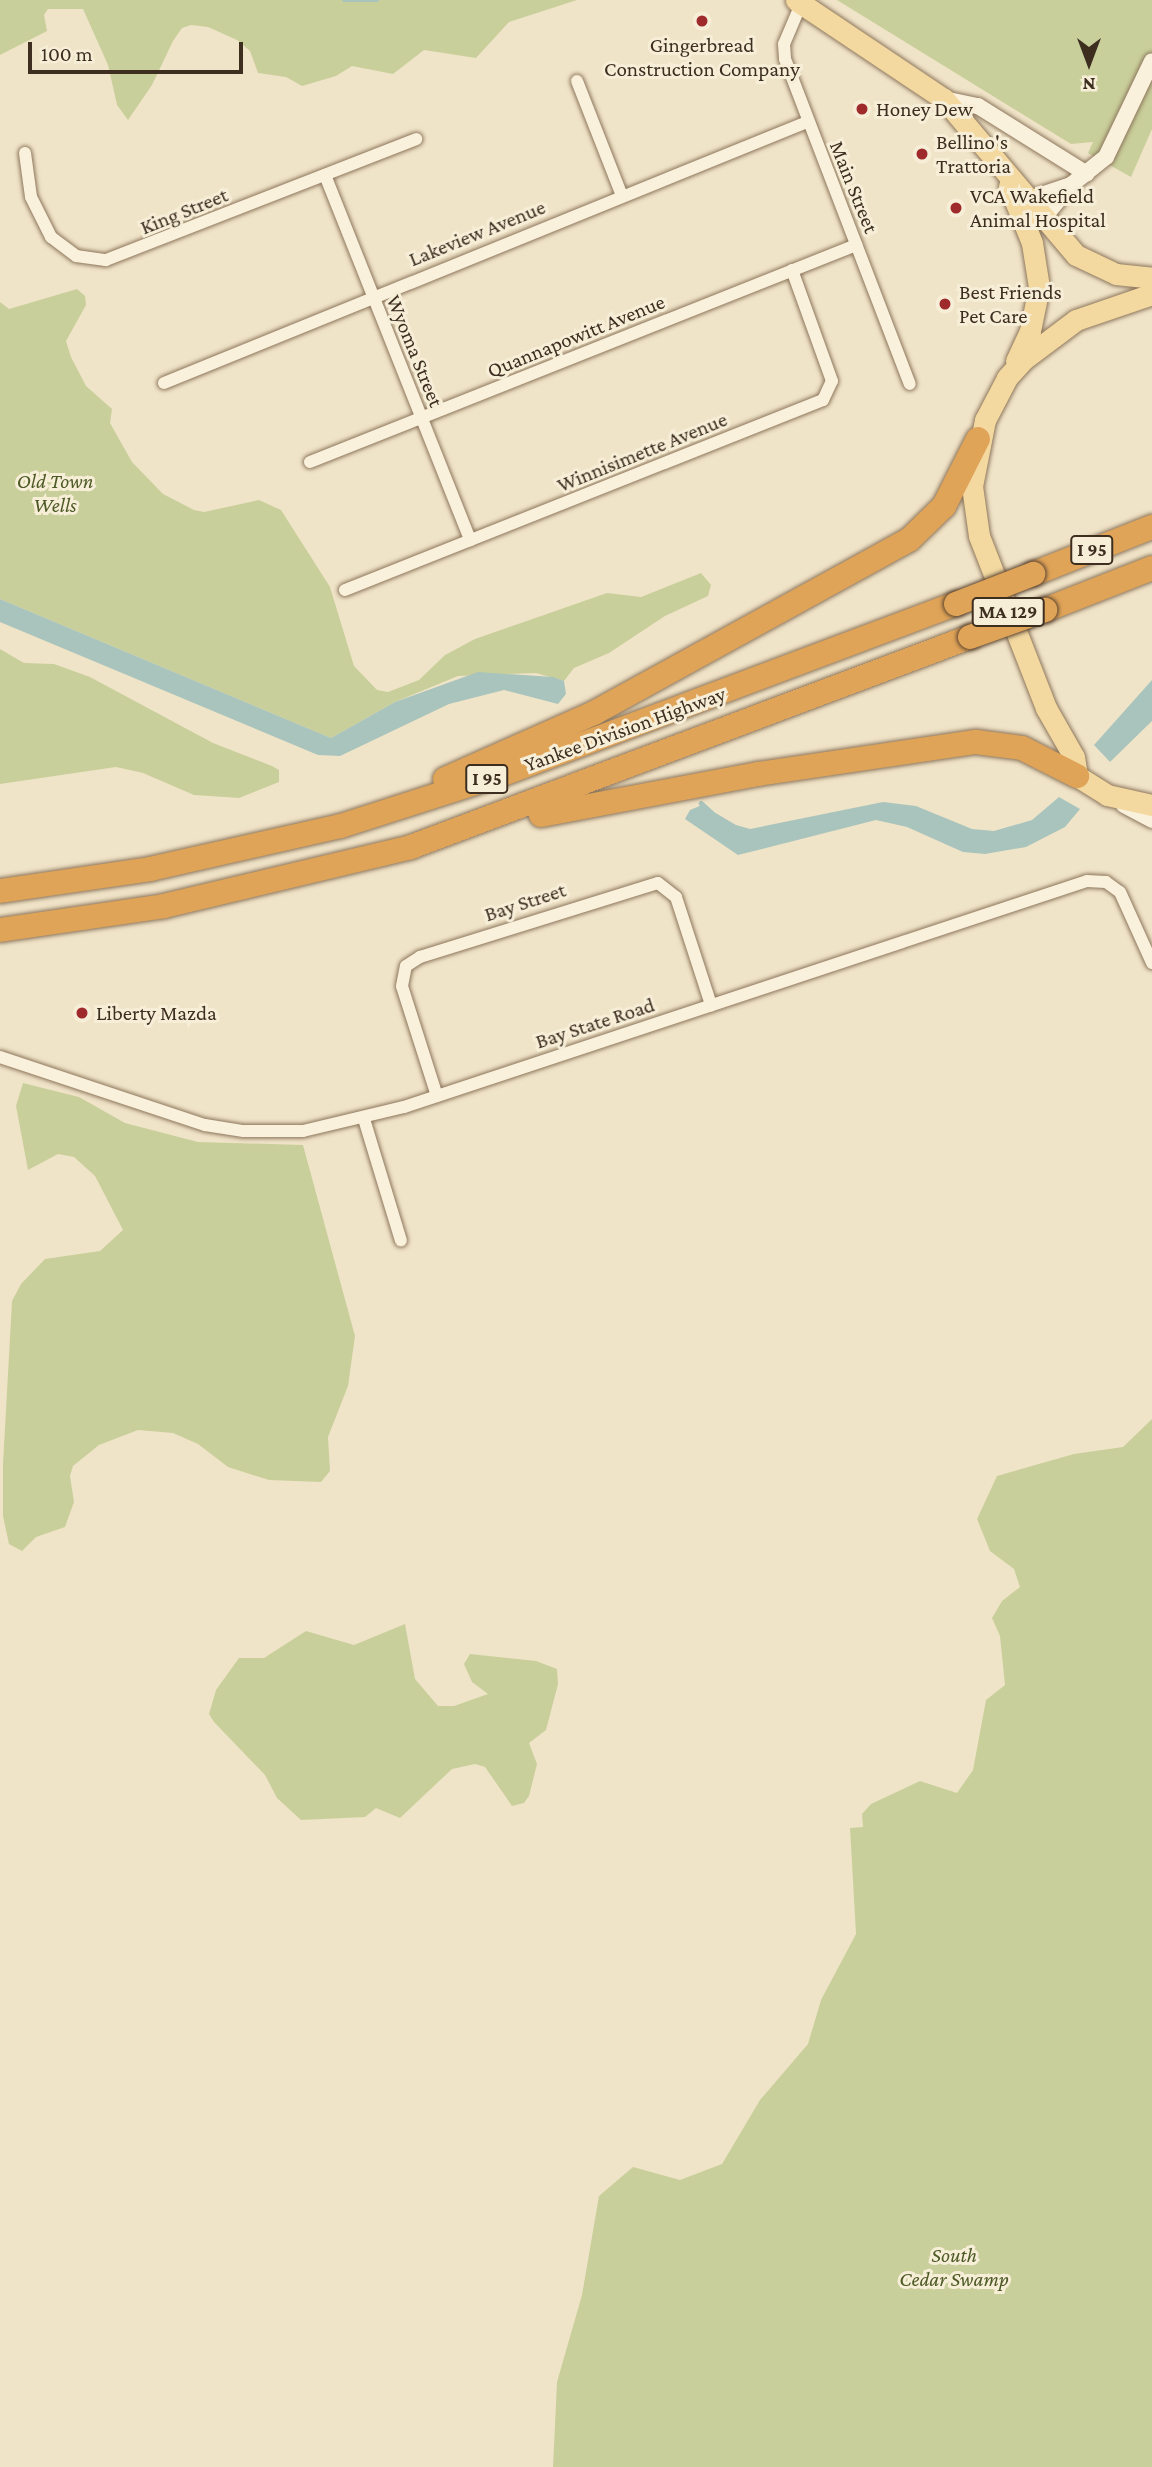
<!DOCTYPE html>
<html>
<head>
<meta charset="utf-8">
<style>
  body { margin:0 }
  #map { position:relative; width:1152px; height:2467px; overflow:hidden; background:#f0e4c8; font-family:"Crimson Pro",serif }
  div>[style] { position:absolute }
  .green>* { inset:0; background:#c9cf9b }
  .water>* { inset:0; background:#a9c4bc }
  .stream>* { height:4.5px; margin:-2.25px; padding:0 2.25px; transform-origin:2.25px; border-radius:2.25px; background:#a9c4bc }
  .roads { filter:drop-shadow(0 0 2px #8d765c) drop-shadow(0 0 2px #8d765c) }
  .minor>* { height:12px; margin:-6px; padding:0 6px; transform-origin:6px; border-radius:6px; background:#faf1dc }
  .tertiary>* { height:16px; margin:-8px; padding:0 8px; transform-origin:8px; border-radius:8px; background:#faf1dc }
  .primary>* { height:21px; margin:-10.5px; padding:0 10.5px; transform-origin:10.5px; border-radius:10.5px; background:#f3d9a0 }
  .motorway>* { height:24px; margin:-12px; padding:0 12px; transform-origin:12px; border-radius:12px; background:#e0a458 }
  .bridges { filter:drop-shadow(0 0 2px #5b4430) drop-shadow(0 0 2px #5b4430) }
  .motorway-bridge>* { height:24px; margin:-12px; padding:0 12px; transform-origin:12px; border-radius:12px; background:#e0a458 }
  .dots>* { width:19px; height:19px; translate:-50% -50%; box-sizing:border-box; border:4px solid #f7eed8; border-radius:50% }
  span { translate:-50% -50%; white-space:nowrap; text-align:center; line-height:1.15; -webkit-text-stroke:6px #f7eed8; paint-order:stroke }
  .shield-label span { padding:2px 5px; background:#f7eed8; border:2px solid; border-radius:5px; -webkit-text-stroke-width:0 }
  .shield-label { font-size:19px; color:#3d2e20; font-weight:700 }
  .poi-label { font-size:21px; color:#3d2e20 }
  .left { translate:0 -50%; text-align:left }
  .street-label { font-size:21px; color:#3d2e20 }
  .park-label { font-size:21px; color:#4d5a26; font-style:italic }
  .north { position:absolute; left:1054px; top:28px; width:70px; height:70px; -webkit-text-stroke:5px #f7eed8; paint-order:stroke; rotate:180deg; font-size:19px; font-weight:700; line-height:28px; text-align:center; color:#3d2e20 }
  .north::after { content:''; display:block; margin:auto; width:24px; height:32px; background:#3d2e20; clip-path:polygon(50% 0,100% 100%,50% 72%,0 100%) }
  .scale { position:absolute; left:28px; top:42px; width:215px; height:32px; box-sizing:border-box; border:4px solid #3d2e20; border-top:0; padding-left:9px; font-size:21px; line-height:24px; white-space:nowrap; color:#3d2e20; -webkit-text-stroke:5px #f7eed8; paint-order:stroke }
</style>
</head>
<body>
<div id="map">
  <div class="green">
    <i style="clip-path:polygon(0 0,577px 0,509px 22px,476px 58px,424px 50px,393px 74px,352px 66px,336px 76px,302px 86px,286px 77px,258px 73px,250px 51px,237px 40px,208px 27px,191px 25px,182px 28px,173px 41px,152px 85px,128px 120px,117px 105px,108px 65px,83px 9px,48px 9px,44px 15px,47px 31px,0 55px)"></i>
    <i style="clip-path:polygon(837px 0,1152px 0,1152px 129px,1131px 177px,1088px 153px,1093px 142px,1071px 144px)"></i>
    <i style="clip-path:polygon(77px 289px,85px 296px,86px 305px,66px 341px,71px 357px,86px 386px,112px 409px,110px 423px,132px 462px,163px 494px,194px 510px,204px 512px,259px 500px,281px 510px,330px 587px,354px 666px,377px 690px,388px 692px,419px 680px,445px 655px,475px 639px,607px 593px,641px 597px,701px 573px,711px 585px,708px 596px,665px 616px,609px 653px,574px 668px,564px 681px,536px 673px,458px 676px,395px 702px,331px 738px,0 599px,0 302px,9px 309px)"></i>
    <i style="clip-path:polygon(0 649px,24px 663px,54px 664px,90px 677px,213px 743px,272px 766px,279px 770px,279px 782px,239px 798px,194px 795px,143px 773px,116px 767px,0 784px)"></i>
    <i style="clip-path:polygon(23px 1083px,79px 1097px,125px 1123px,198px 1142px,303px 1145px,355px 1336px,348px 1386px,328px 1437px,330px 1471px,321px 1482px,269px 1480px,228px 1467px,198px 1444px,173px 1433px,138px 1430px,99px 1445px,73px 1466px,70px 1476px,74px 1502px,65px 1527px,36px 1537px,22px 1551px,9px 1544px,3px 1516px,3px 1464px,12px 1301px,21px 1284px,45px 1259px,100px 1251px,123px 1230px,95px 1176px,74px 1157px,58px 1154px,28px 1170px,16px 1106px)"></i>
    <i style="clip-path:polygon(1152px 1419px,1152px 2467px,553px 2467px,557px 2382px,582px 2295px,599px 2196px,633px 2167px,680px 2180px,722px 2164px,760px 2100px,808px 2044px,821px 2000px,856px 1934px,850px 1828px,863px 1827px,862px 1814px,871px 1804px,920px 1781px,957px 1793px,973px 1770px,986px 1700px,1005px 1685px,1000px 1636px,992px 1618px,1002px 1601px,1020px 1587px,1014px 1569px,990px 1551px,977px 1519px,997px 1476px,1074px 1454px,1123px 1447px)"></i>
    <i style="clip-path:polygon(405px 1624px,415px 1679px,438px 1706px,454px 1706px,488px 1694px,472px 1682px,464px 1664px,470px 1654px,536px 1661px,557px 1669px,558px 1684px,546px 1730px,529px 1743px,537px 1764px,529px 1796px,524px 1803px,512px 1806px,485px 1767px,475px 1764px,452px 1769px,400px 1818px,376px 1808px,365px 1817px,301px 1820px,277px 1798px,265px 1775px,214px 1722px,209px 1714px,216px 1690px,239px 1658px,264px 1658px,306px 1631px,354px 1645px)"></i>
  </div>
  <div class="water">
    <i style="clip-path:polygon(0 599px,331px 738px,395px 702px,478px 672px,553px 677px,564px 681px,566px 694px,558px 704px,504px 690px,449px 704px,340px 756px,318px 755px,0 622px)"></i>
    <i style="clip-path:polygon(1152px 680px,1152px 721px,1110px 762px,1094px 745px)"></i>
    <i style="clip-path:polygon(1059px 797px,1080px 809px,1065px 827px,1026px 847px,985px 854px,963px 852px,907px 827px,876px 820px,738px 855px,685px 819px,690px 810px,702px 805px,736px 825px,750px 829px,883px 802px,916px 806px,972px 829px,994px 831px,1032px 820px)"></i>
  </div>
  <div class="stream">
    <i style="left:344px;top:0;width:33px"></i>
    <i style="left:701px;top:803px;width:15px;rotate:42deg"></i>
  </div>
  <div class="roads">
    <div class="minor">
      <i style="left:801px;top:4px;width:43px;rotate:113deg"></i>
      <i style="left:784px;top:44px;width:15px;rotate:86deg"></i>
      <i style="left:785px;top:59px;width:348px;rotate:69deg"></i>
      <i style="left:577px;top:81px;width:123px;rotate:68.6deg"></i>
      <i style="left:25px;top:153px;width:44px;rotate:82.2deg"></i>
      <i style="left:31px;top:197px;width:45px;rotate:63.4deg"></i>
      <i style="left:51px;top:237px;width:31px;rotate:37deg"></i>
      <i style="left:76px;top:256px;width:30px;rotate:8deg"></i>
      <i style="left:106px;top:260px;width:333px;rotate:-21.3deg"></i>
      <i style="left:325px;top:175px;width:393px;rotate:68.3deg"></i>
      <i style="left:164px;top:383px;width:694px;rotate:-22.09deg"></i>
      <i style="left:310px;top:462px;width:588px;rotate:-21.67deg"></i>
      <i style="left:345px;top:590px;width:514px;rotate:-21.68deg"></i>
      <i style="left:823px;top:400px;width:21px;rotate:-65deg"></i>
      <i style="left:832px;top:381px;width:118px;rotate:-109.8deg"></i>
      <i style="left:0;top:1057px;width:216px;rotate:18.4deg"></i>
      <i style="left:205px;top:1125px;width:39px;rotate:9deg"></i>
      <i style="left:244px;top:1131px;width:59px"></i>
      <i style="left:303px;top:1131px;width:104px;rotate:-13.4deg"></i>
      <i style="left:404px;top:1107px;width:719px;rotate:-18.31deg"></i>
      <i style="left:1087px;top:881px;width:19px;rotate:3deg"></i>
      <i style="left:1106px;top:882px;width:17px;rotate:36deg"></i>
      <i style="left:1120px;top:892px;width:78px;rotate:65.7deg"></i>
      <i style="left:437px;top:1096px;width:115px;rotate:-107.7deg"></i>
      <i style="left:402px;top:986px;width:20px;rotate:-79deg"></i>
      <i style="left:406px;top:966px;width:17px;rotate:-33deg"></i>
      <i style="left:420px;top:957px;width:249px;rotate:-17.3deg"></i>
      <i style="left:658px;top:883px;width:23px;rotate:38deg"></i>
      <i style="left:676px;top:897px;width:114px;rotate:72deg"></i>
      <i style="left:364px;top:1119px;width:127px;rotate:73.1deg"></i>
    </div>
    <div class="tertiary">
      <i style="left:944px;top:99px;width:35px;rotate:12deg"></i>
      <i style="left:978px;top:106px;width:128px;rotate:32deg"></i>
      <i style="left:1029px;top:199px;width:44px;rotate:-18.4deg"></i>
      <i style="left:1044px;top:217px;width:42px;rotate:-49.8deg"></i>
      <i style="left:1071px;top:185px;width:45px;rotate:-38.7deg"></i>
      <i style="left:1106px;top:157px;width:106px;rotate:-64.4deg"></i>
      <i style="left:1124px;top:805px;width:32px;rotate:28deg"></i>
    </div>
    <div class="primary">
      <i style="left:796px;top:0;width:178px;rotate:33.8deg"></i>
      <i style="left:944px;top:99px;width:204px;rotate:49.8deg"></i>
      <i style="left:1076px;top:255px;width:44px;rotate:25.4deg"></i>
      <i style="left:1116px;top:274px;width:36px;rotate:6deg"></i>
      <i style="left:1009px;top:186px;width:61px;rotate:68deg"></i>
      <i style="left:1032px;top:243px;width:45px;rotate:81deg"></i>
      <i style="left:1039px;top:287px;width:45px;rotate:101.6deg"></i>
      <i style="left:1030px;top:331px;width:33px;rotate:115deg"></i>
      <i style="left:1152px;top:294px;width:80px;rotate:161.1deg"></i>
      <i style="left:1076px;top:320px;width:66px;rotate:143deg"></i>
      <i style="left:1023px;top:360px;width:24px;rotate:132deg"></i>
      <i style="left:1007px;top:378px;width:47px;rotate:117.6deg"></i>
      <i style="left:985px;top:420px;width:67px;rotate:101.1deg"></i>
      <i style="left:972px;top:486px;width:50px;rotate:82deg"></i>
      <i style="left:979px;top:536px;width:185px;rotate:68.7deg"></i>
      <i style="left:1046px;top:708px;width:56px;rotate:60.3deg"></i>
      <i style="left:1074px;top:757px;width:19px;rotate:81deg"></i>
      <i style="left:1077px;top:776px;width:36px;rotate:32deg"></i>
      <i style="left:1107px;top:795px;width:46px;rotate:12.5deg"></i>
    </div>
    <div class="motorway">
      <i style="left:1033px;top:574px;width:128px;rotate:-21.6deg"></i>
      <i style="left:1045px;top:610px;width:115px;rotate:-21.4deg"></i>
      <i style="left:445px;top:779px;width:163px;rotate:-23.9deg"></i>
      <i style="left:594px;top:713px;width:359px;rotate:-28.8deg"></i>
      <i style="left:909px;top:540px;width:49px;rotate:-44.2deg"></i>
      <i style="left:944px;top:506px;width:75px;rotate:-63.1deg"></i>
      <i style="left:541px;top:815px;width:221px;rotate:-10.7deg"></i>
      <i style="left:758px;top:774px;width:220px;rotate:-8.4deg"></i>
      <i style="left:976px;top:742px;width:46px;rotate:7.4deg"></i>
      <i style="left:1022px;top:748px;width:62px;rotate:27deg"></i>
      <i style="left:0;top:891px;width:152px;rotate:-8.3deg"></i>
      <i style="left:150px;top:869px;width:196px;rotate:-12.7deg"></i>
      <i style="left:341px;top:826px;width:167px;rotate:-17.8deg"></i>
      <i style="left:500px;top:775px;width:487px;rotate:-20.6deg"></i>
      <i style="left:0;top:930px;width:166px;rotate:-8.3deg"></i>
      <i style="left:164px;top:906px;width:254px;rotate:-13.4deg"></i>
      <i style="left:411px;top:847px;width:597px;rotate:-20.59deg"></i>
    </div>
  </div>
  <div class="bridges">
    <div class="motorway-bridge">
      <i style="left:956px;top:604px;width:83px;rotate:-21.3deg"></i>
      <i style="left:970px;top:637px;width:80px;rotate:-19.8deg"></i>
    </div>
  </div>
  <div class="dots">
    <i style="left:702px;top:21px;background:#9e2a2b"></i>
    <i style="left:862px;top:109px;background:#9e2a2b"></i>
    <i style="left:922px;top:154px;background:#9e2a2b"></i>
    <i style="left:956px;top:208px;background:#9e2a2b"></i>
    <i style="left:945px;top:304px;background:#9e2a2b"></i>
    <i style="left:82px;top:1013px;background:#9e2a2b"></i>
  </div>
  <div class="shield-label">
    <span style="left:1092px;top:550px">I 95</span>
    <span style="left:1008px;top:612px">MA 129</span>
    <span style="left:487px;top:779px">I 95</span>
  </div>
  <div class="poi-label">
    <span style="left:702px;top:57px">Gingerbread<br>Construction Company</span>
    <span class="left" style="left:876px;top:109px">Honey Dew</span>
    <span class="left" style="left:936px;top:154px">Bellino's<br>Trattoria</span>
    <span class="left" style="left:970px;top:208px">VCA Wakefield<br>Animal Hospital</span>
    <span class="left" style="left:959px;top:304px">Best Friends<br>Pet Care</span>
    <span class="left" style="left:96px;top:1013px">Liberty Mazda</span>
  </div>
  <div class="street-label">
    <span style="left:854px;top:187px;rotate:68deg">Main Street</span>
    <span style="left:184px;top:211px;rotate:-22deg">King Street</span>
    <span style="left:477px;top:233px;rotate:-22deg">Lakeview Avenue</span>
    <span style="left:576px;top:336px;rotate:-22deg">Quannapowitt Avenue</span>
    <span style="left:415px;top:351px;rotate:68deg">Wyoma Street</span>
    <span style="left:642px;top:452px;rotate:-22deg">Winnisimette Avenue</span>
    <span style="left:625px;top:729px;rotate:-20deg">Yankee Division Highway</span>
    <span style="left:525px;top:902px;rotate:-18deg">Bay Street</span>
    <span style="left:595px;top:1023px;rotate:-18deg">Bay State Road</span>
  </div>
  <div class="park-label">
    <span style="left:55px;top:493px">Old Town<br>Wells</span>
    <span style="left:954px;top:2267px">South<br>Cedar Swamp</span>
  </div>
  <div class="north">N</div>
  <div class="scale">100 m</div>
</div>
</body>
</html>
